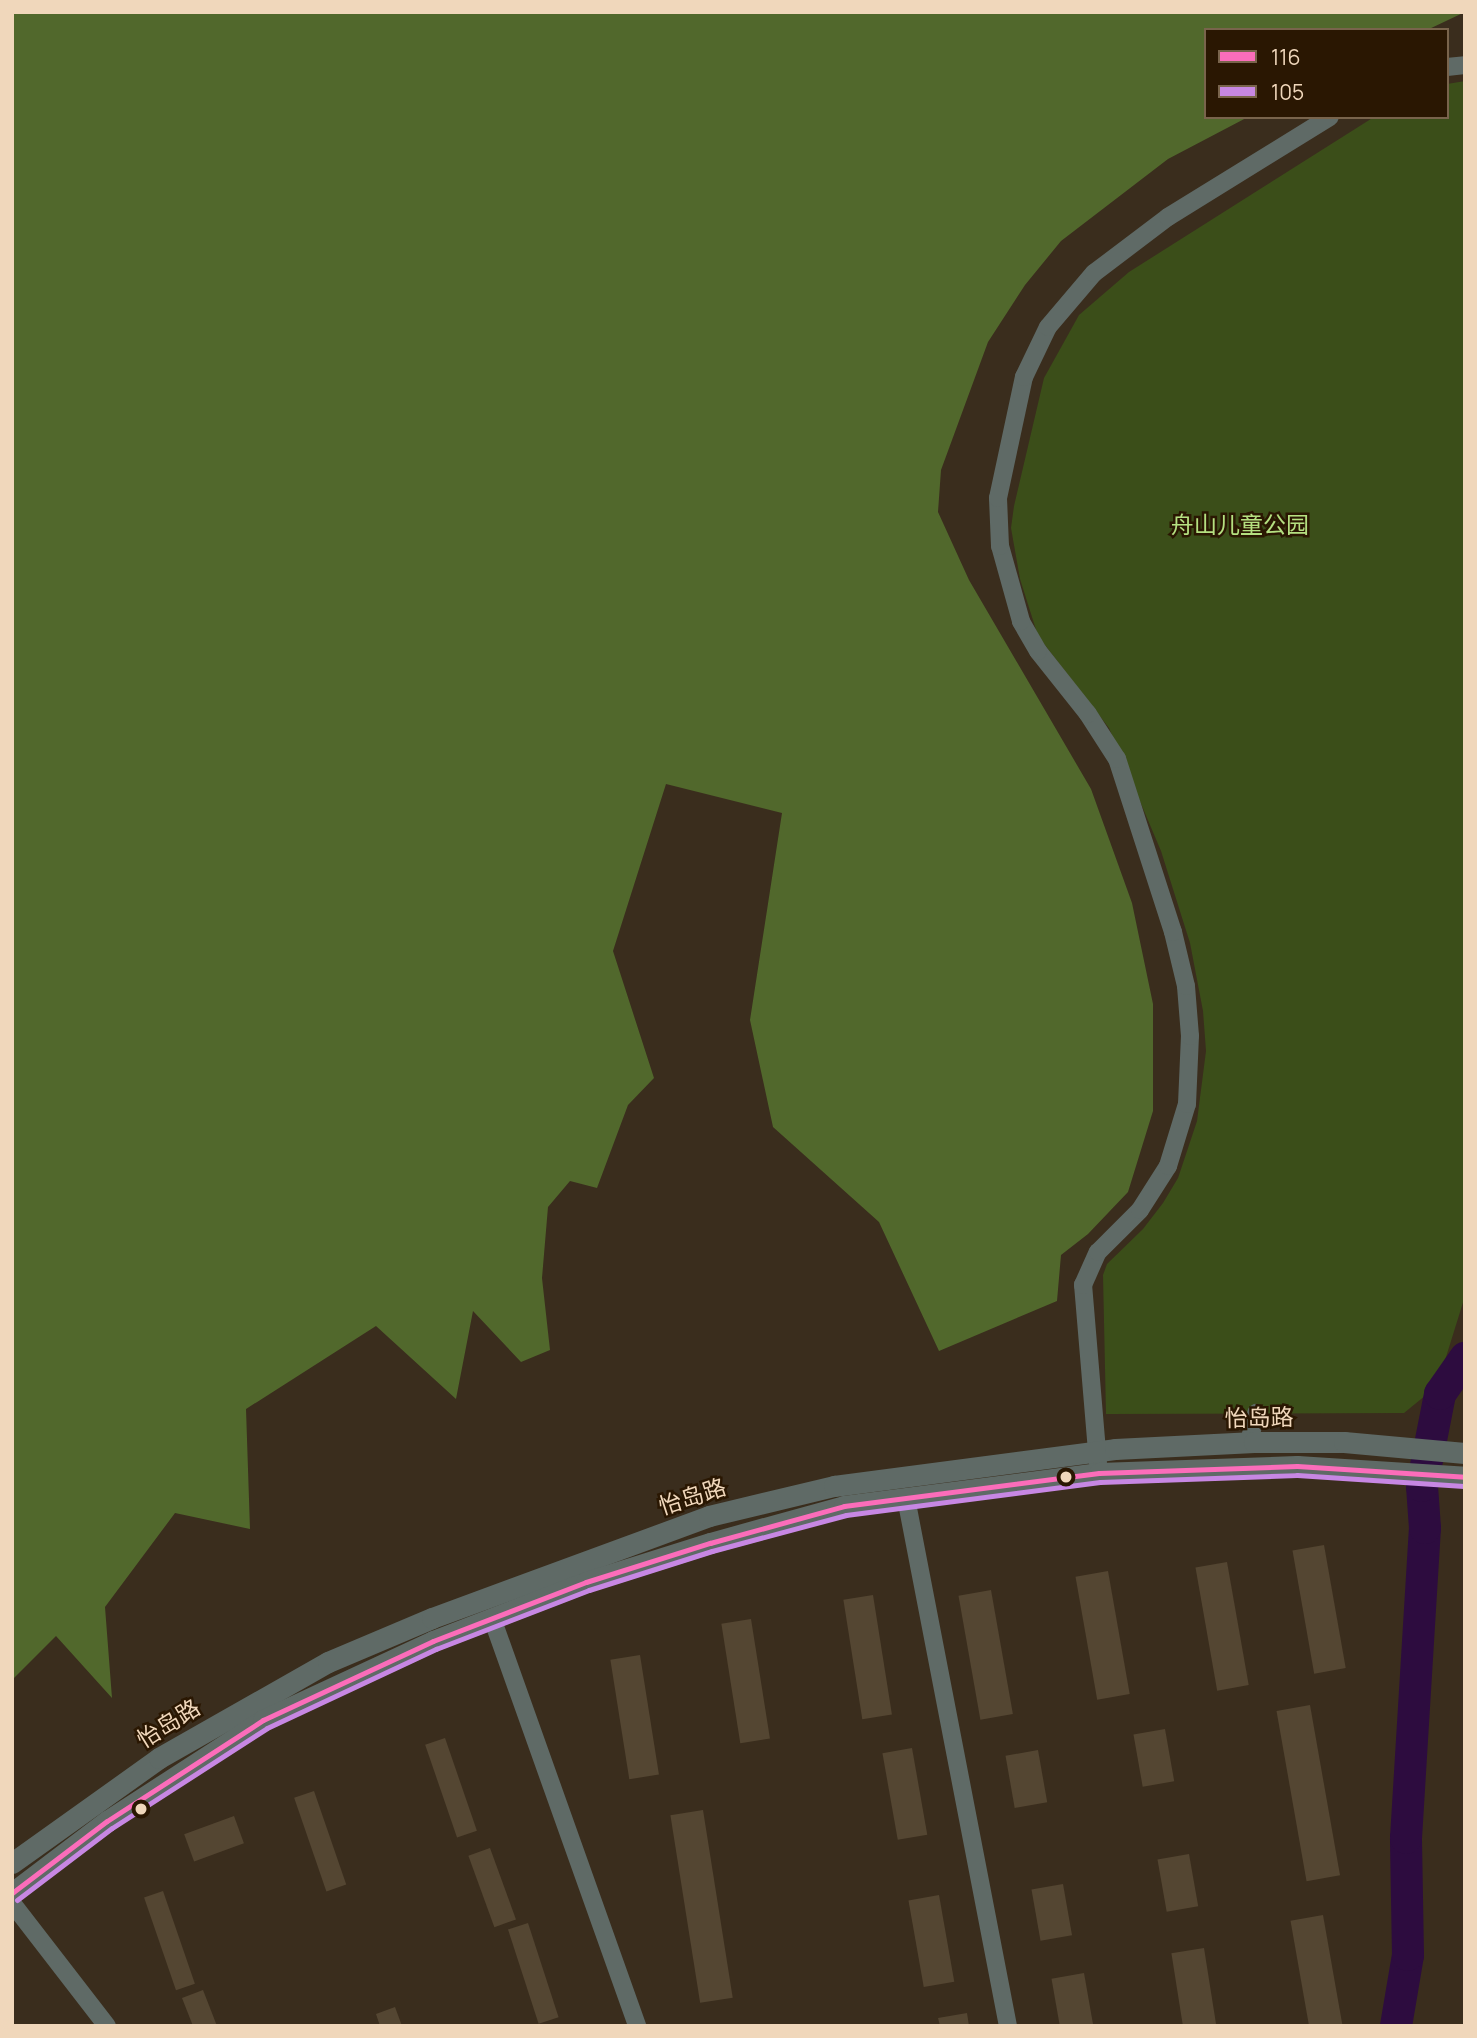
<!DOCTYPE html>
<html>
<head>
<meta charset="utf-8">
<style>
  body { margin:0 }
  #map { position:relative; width:1477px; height:2038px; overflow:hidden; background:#3a2d1d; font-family:Manrope,"Noto Sans SC",sans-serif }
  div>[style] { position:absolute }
  .green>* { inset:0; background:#3b4e19 }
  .forest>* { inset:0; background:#51682c }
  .river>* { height:32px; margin:-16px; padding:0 16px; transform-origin:16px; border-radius:16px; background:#2d0c3f }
  .building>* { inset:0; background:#544632; transform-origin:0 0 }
  .minor>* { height:18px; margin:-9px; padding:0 9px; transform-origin:9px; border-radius:9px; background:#5f6a66 }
  .tertiary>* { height:21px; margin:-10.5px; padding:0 10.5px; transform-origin:10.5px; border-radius:10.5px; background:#5f6a66 }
  .bus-1>* { height:5px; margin:-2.5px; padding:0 2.5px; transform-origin:2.5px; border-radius:2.5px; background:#fb6dba }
  .bus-2>* { height:5px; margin:-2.5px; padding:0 2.5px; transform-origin:2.5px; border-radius:2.5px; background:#c787e3 }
  .dots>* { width:19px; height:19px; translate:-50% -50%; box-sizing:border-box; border:4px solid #2a1702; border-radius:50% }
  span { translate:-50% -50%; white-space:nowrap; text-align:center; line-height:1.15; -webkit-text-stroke:5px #2a1702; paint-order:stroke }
  .park-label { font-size:23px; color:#b5e081 }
  .street-label { font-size:23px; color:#f0d7bb }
  .frame { position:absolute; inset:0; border:14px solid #f0d7bb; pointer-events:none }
  .legend { position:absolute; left:1204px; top:28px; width:245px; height:91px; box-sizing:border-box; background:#2a1702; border:2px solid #79644c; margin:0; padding:9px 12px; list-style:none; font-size:21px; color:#f0d7bb }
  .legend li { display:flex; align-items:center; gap:14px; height:35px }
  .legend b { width:35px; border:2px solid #79644c }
</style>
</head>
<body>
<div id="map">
  <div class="green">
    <i style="clip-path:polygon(1465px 81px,1465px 1296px,1437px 1386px,1404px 1413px,1106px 1414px,1103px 1275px,1107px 1264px,1143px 1229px,1163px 1203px,1178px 1178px,1197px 1121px,1206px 1051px,1203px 1011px,1190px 943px,1161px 851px,1109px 728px,1038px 636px,1020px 579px,1011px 528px,1014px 506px,1044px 378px,1079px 315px,1129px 272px,1374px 117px,1447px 117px,1447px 84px)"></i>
  </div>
  <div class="forest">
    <i style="clip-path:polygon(12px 12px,1465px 12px,1427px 30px,1206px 30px,1206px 117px,1248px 117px,1168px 159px,1061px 241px,1025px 285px,988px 342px,941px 470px,938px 512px,969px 580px,1091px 789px,1132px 903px,1153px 1004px,1153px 1111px,1128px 1192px,1088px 1234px,1061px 1255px,1057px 1301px,939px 1351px,879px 1222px,773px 1127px,750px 1020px,782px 813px,666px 784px,613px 951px,654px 1078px,628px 1105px,597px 1188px,570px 1181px,548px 1207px,542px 1278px,550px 1350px,521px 1362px,473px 1311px,456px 1399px,376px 1326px,246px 1409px,250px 1529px,175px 1513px,105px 1607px,112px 1698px,56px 1636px,12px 1680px)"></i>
  </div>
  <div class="river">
    <i style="left:1396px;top:2026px;width:72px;rotate:-80.4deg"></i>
    <i style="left:1408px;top:1955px;width:117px;rotate:-91deg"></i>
    <i style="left:1406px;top:1838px;width:311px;rotate:-86.5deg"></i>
    <i style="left:1425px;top:1528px;width:42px;rotate:-94.1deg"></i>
    <i style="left:1422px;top:1486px;width:94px;rotate:-78.9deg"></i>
    <i style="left:1440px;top:1394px;width:44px;rotate:-55.2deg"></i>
  </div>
  <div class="building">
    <i style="left:1324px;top:1545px;width:125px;height:32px;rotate:80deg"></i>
    <i style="left:1227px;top:1562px;width:125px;height:32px;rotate:80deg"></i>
    <i style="left:1108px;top:1571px;width:125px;height:33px;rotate:80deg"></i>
    <i style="left:991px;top:1590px;width:126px;height:33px;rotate:80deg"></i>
    <i style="left:873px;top:1595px;width:121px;height:30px;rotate:81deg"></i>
    <i style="left:751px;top:1619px;width:121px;height:30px;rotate:81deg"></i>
    <i style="left:640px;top:1655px;width:121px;height:30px;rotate:81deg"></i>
    <i style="left:1310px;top:1705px;width:173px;height:34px;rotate:80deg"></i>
    <i style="left:1165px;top:1729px;width:53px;height:32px;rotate:80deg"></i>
    <i style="left:445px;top:1738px;width:98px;height:21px;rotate:71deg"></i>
    <i style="left:912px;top:1748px;width:88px;height:30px;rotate:80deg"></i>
    <i style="left:1038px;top:1750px;width:53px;height:33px;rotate:80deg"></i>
    <i style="left:314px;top:1791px;width:99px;height:21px;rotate:71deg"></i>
    <i style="left:703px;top:1810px;width:190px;height:33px;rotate:81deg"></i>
    <i style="left:234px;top:1816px;width:29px;height:53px;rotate:70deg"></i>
    <i style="left:490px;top:1848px;width:76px;height:23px;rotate:70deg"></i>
    <i style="left:1189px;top:1854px;width:53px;height:32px;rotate:80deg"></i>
    <i style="left:1063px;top:1884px;width:52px;height:32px;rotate:80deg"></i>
    <i style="left:163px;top:1891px;width:98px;height:20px;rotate:71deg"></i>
    <i style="left:939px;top:1895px;width:88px;height:31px;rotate:80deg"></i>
    <i style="left:1323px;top:1915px;width:113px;height:33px;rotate:80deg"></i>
    <i style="left:528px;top:1923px;width:99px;height:21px;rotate:72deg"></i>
    <i style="left:1204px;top:1948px;width:79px;height:33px;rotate:81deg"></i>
    <i style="left:1084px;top:1973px;width:54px;height:33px;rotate:80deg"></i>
    <i style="clip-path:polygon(203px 1990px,217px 2026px,193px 2026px,182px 1998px)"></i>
    <i style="clip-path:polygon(395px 2007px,402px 2026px,380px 2026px,376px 2014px)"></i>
    <i style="clip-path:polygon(967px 2013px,969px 2026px,940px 2026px,938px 2018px)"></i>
  </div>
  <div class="minor">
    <i style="left:1447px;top:67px;width:18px;rotate:-6deg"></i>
    <i style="left:1249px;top:1442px;width:30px;rotate:-76deg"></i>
    <i style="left:1098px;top:1463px;width:179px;rotate:-94.8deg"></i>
    <i style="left:1083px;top:1285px;width:36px;rotate:-66deg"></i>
    <i style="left:1098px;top:1252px;width:59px;rotate:-45deg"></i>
    <i style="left:1140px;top:1210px;width:52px;rotate:-57.5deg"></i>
    <i style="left:1168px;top:1166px;width:65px;rotate:-73deg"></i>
    <i style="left:1187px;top:1104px;width:68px;rotate:-87.5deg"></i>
    <i style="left:1190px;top:1036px;width:50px;rotate:-94.6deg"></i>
    <i style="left:1186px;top:986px;width:56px;rotate:-103.5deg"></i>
    <i style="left:1173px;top:932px;width:182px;rotate:-107.9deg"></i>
    <i style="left:1117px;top:759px;width:54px;rotate:-122.8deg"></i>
    <i style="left:1088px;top:714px;width:80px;rotate:-128.4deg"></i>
    <i style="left:1038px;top:651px;width:34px;rotate:-120deg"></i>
    <i style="left:1021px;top:621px;width:78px;rotate:-105.6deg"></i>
    <i style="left:1000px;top:546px;width:48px;rotate:-92.4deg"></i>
    <i style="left:998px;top:498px;width:124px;rotate:-77.9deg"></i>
    <i style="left:1024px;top:377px;width:55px;rotate:-64.4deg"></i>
    <i style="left:1048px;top:327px;width:71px;rotate:-49.6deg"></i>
    <i style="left:1094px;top:273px;width:93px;rotate:-37.1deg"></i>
    <i style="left:1168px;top:217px;width:190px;rotate:-31.7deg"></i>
    <i style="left:906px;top:1498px;width:538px;rotate:79.07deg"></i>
    <i style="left:492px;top:1618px;width:433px;rotate:70.4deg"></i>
    <i style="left:12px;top:1903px;width:155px;rotate:52.3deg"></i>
  </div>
  <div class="tertiary">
    <i style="left:12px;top:1863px;width:181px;rotate:-35.5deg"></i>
    <i style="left:159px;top:1758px;width:194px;rotate:-29.6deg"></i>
    <i style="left:328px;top:1662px;width:113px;rotate:-22.9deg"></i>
    <i style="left:432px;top:1618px;width:295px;rotate:-20.2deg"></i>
    <i style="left:709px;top:1516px;width:129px;rotate:-13.5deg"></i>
    <i style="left:834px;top:1486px;width:283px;rotate:-7.5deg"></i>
    <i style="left:1115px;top:1449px;width:139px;rotate:-2.9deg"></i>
    <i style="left:1254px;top:1442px;width:90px"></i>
    <i style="left:1344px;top:1442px;width:121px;rotate:5.2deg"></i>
    <i style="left:12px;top:1893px;width:119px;rotate:-37.2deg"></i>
    <i style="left:107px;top:1821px;width:186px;rotate:-32.9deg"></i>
    <i style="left:263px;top:1720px;width:187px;rotate:-24.9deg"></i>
    <i style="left:433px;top:1641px;width:164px;rotate:-21.1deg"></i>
    <i style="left:586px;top:1582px;width:130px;rotate:-17.5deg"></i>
    <i style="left:710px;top:1543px;width:139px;rotate:-15.4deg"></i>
    <i style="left:844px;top:1506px;width:257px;rotate:-7.4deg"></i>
    <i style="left:1099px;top:1473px;width:198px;rotate:-2deg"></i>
    <i style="left:1297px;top:1466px;width:168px;rotate:3.7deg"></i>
  </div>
  <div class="bus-1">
    <i style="left:12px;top:1893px;width:119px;rotate:-37.2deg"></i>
    <i style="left:107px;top:1821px;width:186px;rotate:-32.9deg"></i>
    <i style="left:263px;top:1720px;width:187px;rotate:-24.9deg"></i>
    <i style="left:433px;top:1641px;width:164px;rotate:-21.1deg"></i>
    <i style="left:586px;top:1582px;width:130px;rotate:-17.5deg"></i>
    <i style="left:710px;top:1543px;width:139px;rotate:-15.4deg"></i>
    <i style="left:844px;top:1506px;width:257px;rotate:-7.4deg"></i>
    <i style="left:1099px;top:1473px;width:198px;rotate:-2deg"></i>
    <i style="left:1297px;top:1466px;width:168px;rotate:3.7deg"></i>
  </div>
  <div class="bus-2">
    <i style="left:17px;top:1900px;width:119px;rotate:-37.2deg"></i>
    <i style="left:112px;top:1828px;width:184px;rotate:-32.8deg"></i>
    <i style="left:267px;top:1728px;width:187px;rotate:-25.1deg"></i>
    <i style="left:436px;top:1649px;width:164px;rotate:-21.1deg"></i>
    <i style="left:589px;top:1590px;width:129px;rotate:-17.6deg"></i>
    <i style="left:712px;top:1551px;width:139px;rotate:-15deg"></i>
    <i style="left:846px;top:1515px;width:256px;rotate:-7.4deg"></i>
    <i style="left:1100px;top:1482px;width:197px;rotate:-2deg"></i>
    <i style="left:1297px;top:1475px;width:167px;rotate:3.8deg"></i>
  </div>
  <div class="dots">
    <i style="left:1066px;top:1477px;background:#f0d7bb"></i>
    <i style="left:141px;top:1809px;background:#f0d7bb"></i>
  </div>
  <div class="park-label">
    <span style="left:1240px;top:524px">舟山儿童公园</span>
  </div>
  <div class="street-label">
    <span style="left:1259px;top:1417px;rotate:-1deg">怡岛路</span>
    <span style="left:692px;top:1496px;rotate:-18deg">怡岛路</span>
    <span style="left:168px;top:1723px;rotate:-32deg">怡岛路</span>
  </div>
  <div class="frame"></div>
  <ul class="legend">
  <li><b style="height:9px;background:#fb6dba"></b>116</li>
  <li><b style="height:9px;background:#c787e3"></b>105</li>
  </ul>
</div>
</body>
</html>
